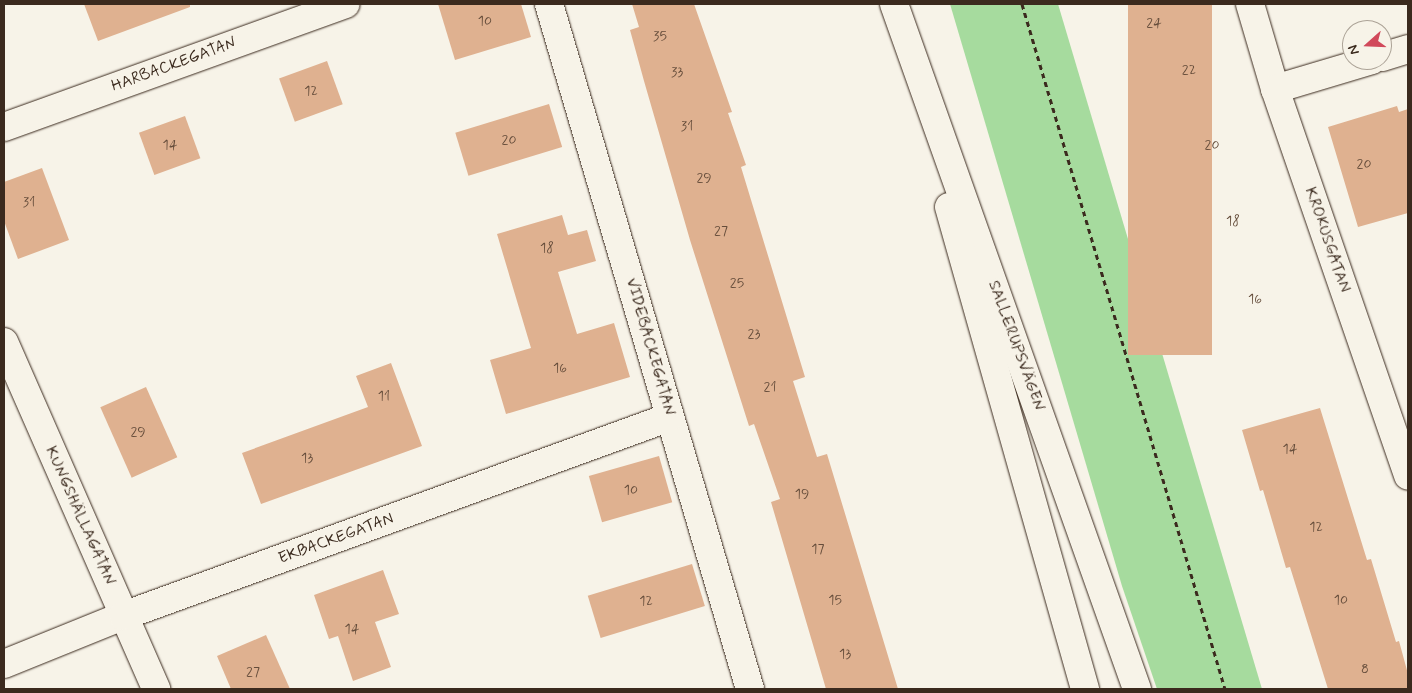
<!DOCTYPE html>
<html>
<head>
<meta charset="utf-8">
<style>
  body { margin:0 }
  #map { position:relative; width:1412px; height:693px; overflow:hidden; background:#f7f3e8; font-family:Mynerve,sans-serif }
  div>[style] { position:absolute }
  .green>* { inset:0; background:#a6db9e }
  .building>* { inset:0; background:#dfb190; transform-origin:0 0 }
  .path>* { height:3px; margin-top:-1.5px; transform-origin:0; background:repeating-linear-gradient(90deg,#3b2a1e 0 5px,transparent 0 9px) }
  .roads { filter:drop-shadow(0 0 1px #3b2a1e) drop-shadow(0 0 1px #3b2a1e) }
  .street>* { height:28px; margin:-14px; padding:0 14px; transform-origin:14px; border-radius:14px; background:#f7f3e8 }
  .secondary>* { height:28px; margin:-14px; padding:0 14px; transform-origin:14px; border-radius:14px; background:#f7f3e8 }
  span { translate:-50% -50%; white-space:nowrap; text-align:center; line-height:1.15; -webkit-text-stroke:5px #f7f3e8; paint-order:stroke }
  .number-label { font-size:14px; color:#644c3a }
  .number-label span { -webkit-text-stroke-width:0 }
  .street-label { font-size:16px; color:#3b2a1e }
  .frame { position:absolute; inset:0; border:5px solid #3b2a1e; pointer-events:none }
  .north { position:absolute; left:1342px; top:20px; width:50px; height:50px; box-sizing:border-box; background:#f7f3e8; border:1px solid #aca397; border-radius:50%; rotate:250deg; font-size:14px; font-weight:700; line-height:20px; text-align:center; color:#3b2a1e }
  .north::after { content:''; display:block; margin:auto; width:18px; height:22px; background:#d1495b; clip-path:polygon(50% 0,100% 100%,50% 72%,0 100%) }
</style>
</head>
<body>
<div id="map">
  <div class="green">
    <i style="clip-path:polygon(950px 4px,1058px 4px,1262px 689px,1157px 689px,1122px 586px)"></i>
  </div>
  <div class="building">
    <i style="clip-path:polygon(84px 4px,190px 4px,190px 7px,98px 41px)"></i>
    <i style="clip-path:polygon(438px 4px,521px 4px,531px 37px,455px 60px)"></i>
    <i style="clip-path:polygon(632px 4px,694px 4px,732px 112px,728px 113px,746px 165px,741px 167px,805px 377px,793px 381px,817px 457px,827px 454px,898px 689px,826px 689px,771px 502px,780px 499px,754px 424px,749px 426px,690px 240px,644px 81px,630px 30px,639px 27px)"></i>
    <i style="left:1128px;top:4px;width:84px;height:351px"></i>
    <i style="left:327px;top:61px;width:46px;height:51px;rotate:70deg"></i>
    <i style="left:549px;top:104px;width:45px;height:98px;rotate:73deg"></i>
    <i style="clip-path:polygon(1397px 106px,1399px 112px,1408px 109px,1408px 213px,1358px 227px,1328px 127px)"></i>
    <i style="left:185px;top:116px;width:45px;height:49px;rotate:70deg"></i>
    <i style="clip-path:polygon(42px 168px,69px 240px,18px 259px,4px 221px,4px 182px)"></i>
    <i style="clip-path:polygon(562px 215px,568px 235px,587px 230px,596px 261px,558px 272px,577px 334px,614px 323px,630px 377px,506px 414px,490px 360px,531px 348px,497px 234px)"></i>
    <i style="clip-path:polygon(391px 363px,422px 446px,261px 504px,242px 453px,368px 407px,356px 376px)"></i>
    <i style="left:146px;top:387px;width:77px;height:50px;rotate:66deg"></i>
    <i style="clip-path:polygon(1320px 408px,1367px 560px,1371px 559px,1396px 642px,1399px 641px,1408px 674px,1408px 689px,1328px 689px,1290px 567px,1286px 568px,1263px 490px,1260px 491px,1242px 430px)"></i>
    <i style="left:659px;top:456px;width:48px;height:73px;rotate:74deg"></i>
    <i style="left:692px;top:564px;width:44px;height:109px;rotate:73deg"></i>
    <i style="clip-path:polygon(383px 570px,399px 614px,375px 622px,391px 667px,353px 681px,338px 636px,329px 639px,314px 595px)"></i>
    <i style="clip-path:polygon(266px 635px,290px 689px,231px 689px,217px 656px)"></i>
  </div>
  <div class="path">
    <i style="left:1022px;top:4px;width:714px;rotate:73.49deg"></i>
  </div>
  <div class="roads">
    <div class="street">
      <i style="left:549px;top:4px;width:714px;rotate:73.65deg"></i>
      <i style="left:1250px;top:4px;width:89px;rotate:73.6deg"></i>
      <i style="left:1275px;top:89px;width:409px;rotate:71deg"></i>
      <i style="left:1382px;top:57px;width:27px;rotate:-17deg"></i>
      <i style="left:1275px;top:89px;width:101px;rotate:-16.6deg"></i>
      <i style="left:4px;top:127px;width:363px;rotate:-19.8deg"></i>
      <i style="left:4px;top:342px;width:379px;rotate:66.3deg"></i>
      <i style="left:4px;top:664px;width:128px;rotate:-22deg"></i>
      <i style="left:123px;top:616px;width:582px;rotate:-19.99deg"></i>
    </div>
    <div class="secondary">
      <i style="left:894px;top:4px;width:727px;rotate:70.47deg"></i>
      <i style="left:949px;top:207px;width:501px;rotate:74.24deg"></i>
    </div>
  </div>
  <div class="number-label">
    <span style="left:485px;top:21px">10</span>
    <span style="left:1154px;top:23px">24</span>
    <span style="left:660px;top:36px">35</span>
    <span style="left:1189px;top:70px">22</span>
    <span style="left:677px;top:72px">33</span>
    <span style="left:311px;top:91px">12</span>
    <span style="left:687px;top:126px">31</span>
    <span style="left:509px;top:140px">20</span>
    <span style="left:170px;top:145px">14</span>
    <span style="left:1212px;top:145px">20</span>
    <span style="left:1364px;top:164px">20</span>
    <span style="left:704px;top:178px">29</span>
    <span style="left:29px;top:202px">31</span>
    <span style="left:1233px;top:221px">18</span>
    <span style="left:721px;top:231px">27</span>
    <span style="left:547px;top:248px">18</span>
    <span style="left:737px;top:283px">25</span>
    <span style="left:1255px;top:299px">16</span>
    <span style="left:754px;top:334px">23</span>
    <span style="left:560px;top:368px">16</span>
    <span style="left:770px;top:387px">21</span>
    <span style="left:384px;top:396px">11</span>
    <span style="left:138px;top:432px">29</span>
    <span style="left:1290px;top:449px">14</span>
    <span style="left:307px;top:458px">13</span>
    <span style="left:631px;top:490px">10</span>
    <span style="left:802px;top:494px">19</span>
    <span style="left:1316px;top:527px">12</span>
    <span style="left:818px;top:549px">17</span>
    <span style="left:835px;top:600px">15</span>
    <span style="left:1341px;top:600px">10</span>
    <span style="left:646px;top:601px">12</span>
    <span style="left:352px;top:629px">14</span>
    <span style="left:845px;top:654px">13</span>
    <span style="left:1365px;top:669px">8</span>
    <span style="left:253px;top:672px">27</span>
  </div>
  <div class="street-label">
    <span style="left:174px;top:65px;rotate:-20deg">HARBACKEGATAN</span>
    <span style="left:1327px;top:240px;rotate:71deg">KROKUSGATAN</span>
    <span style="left:1016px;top:346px;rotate:70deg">SALLERUPSVÄGEN</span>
    <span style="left:650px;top:347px;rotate:74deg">VIDEBACKEGATAN</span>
    <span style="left:80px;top:516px;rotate:66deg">KUNGSHÄLLAGATAN</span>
    <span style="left:336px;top:539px;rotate:-20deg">EKBACKEGATAN</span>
  </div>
  <div class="frame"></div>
  <div class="north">N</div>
</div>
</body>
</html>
